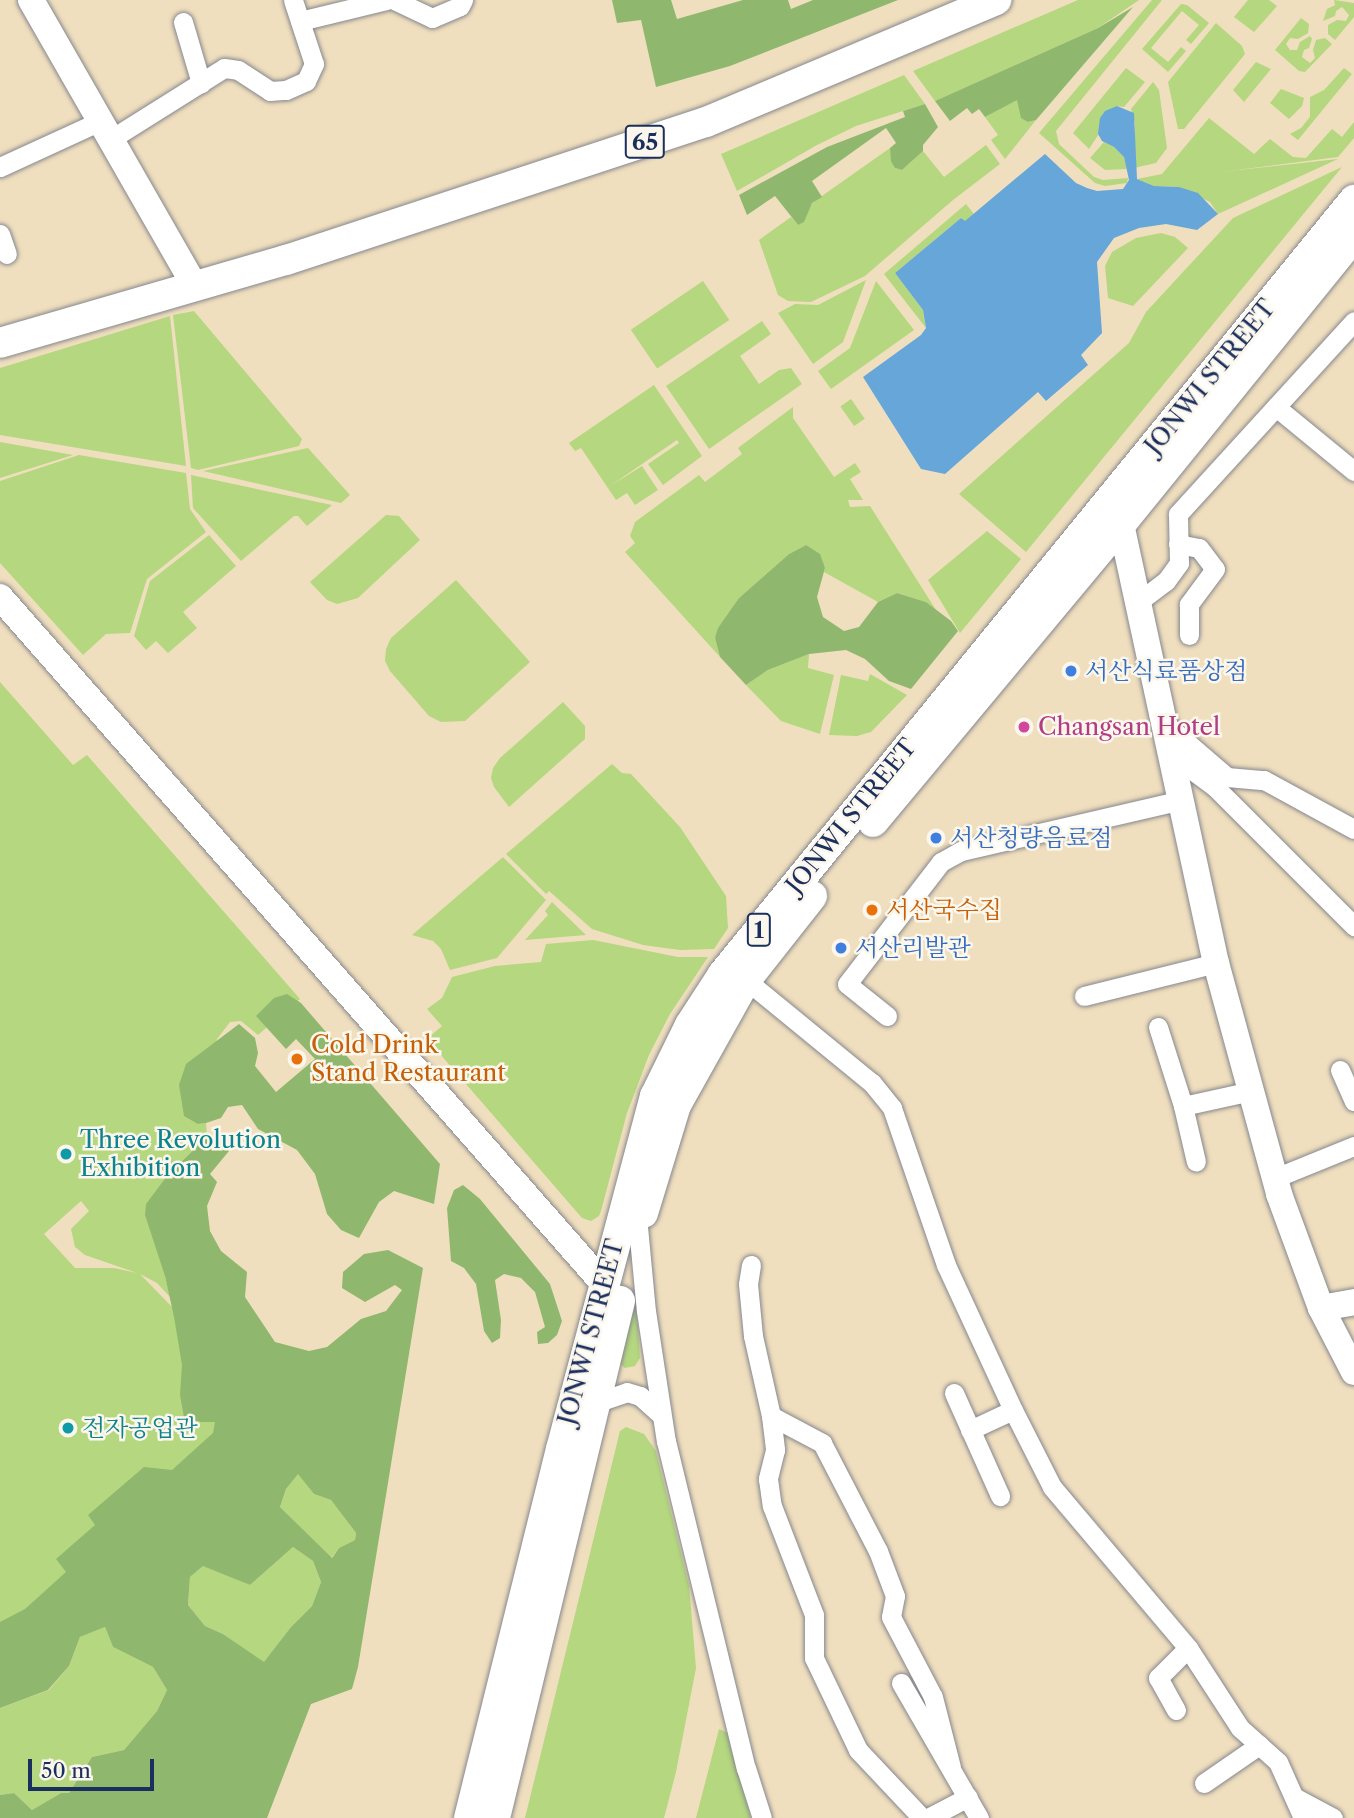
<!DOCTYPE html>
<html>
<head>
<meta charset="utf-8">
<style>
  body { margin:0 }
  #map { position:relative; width:1354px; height:1818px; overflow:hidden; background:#f0dfbe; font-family:"Libre Caslon Text","Noto Serif KR",serif }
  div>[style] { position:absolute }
  .green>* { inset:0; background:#b4d77f; transform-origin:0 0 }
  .forest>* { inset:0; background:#8fb86e }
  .water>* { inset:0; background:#66a6d9 }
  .roads { filter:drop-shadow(0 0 2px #86878e) drop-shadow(0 0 2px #86878e) }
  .street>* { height:19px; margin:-9.5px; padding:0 9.5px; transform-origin:9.5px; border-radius:9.5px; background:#fff }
  .secondary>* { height:26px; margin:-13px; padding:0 13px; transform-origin:13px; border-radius:13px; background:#fff }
  .primary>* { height:30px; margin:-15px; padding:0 15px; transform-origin:15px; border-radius:15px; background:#fff }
  .dots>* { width:19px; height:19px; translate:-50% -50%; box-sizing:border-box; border:4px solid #fbf7ec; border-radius:50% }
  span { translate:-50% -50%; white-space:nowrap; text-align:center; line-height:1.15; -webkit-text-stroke:5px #fbf7ec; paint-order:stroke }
  .shield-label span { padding:2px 5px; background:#fbf7ec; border:2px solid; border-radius:5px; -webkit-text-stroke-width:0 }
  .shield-label { font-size:23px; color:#1b2f5e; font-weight:700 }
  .street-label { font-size:24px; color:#1b2f5e }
  .shop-label { font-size:24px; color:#366cbe }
  .left { translate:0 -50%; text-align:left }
  .hotel-label { font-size:24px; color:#b23c85 }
  .food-label { font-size:24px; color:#c56008 }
  .culture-label { font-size:24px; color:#0d838f }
  .scale { position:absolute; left:28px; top:1759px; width:126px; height:32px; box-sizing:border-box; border:4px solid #1b2f5e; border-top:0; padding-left:9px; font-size:21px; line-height:24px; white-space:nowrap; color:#1b2f5e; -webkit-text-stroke:5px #fbf7ec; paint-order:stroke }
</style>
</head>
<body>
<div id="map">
  <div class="green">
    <i style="clip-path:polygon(1078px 0,1139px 0,1098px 28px,935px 101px,913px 71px)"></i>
    <i style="clip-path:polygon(1152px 0,1162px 0,1056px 131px,1059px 144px,1094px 177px,1103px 180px,1128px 178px,1127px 183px,1105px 186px,1095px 183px,1039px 133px)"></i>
    <i style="clip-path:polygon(1248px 0,1269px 0,1277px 6px,1254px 32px,1234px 17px)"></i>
    <i style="clip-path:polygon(1334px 0,1354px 3px,1354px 17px,1335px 40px,1328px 34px,1328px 25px,1337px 20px,1346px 21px,1349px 15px,1342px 7px,1336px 11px,1335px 16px,1323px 21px,1327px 9px,1335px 5px)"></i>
    <i style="clip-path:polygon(1181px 4px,1187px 5px,1209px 23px,1191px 44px,1186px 40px,1199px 25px,1182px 11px,1151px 48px,1168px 62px,1181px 47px,1186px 51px,1168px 72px,1142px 49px)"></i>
    <i style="clip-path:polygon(1301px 18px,1309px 24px,1308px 33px,1298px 39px,1290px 38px,1286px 44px,1290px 50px,1297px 50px,1300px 42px,1310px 36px,1312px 39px,1309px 48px,1304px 50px,1302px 57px,1310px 63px,1315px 58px,1313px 50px,1316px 40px,1325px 38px,1332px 44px,1305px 72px,1299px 71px,1275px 50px)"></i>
    <i style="clip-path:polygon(1216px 23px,1242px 46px,1245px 54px,1184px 129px,1178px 129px,1168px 82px)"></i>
    <i style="clip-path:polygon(1256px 62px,1271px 69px,1244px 102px,1233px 90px)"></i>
    <i style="clip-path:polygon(1126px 68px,1145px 82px,1124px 107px,1117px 106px,1089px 149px,1073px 133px)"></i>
    <i style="clip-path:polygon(1344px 68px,1352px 74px,1298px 140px,1290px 134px,1301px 128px,1310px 117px,1310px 97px,1324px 90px)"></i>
    <i style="clip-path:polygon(904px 75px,925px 104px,856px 126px,817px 145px,737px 191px,721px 154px)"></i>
    <i style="clip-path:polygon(1153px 82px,1159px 90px,1167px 148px,1156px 163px,1134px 168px,1135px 123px,1131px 109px)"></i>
    <i style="clip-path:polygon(1281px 89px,1304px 98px,1302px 106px,1289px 119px,1270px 103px)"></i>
    <i style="clip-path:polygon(1017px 99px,1028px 122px,1036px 120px,1005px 159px,991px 140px,998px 135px,985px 117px)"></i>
    <i style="clip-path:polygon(1209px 118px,1254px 154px,1270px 139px,1293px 157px,1306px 158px,1332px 129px,1342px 137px,1354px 122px,1354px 138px,1338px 157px,1221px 172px,1338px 159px,1218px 214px,1210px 202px,1179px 187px,1154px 186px,1137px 179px,1162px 174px)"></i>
    <i style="clip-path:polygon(1104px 142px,1114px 147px,1124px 157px,1127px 169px,1105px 170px,1090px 158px)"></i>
    <i style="clip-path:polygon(986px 145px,1000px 164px,953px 200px,865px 276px,811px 302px,788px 301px,778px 295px,759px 240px,791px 217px,798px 225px,812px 203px,890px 148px,895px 168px,902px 170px,923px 151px,944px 177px)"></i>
    <i style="clip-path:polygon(1342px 167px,1026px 552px,959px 494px,1129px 343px,1146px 312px,1233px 218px)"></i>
    <i style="clip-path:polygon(966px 204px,974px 214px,965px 222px,961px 218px,895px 273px,923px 310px,926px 328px,884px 274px)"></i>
    <i style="clip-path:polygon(1161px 233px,1175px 237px,1188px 248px,1133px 306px,1108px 298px,1105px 266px,1112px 252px,1136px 238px)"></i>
    <i style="clip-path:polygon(866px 280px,843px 342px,813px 364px,778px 313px,795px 304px,818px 305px)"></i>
    <i style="left:703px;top:281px;width:47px;height:87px;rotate:56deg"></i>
    <i style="clip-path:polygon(876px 281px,914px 330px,831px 389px,818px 371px,850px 348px)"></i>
    <i style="clip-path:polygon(194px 311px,302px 439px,299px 446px,198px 470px,191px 468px,173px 315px)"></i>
    <i style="clip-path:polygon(170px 316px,186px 466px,0 435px,0 368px)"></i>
    <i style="clip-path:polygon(762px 321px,771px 334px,740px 356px,759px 384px,779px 370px,791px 368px,802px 384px,709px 449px,666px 386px)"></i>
    <i style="clip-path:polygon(654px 385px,702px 456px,663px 485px,648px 464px,679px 443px,677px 440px,610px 486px,642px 466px,658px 490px,635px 505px,627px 493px,616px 500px,581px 448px,575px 451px,569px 443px)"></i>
    <i style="left:851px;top:399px;width:24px;height:13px;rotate:55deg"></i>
    <i style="clip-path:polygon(793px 407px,793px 418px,834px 477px,855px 463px,861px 472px,850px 479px,863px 500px,848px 500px,850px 507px,870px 506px,936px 610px,926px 602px,897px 593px,878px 602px,824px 572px,825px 568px,806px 545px,789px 554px,739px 598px,715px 638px,720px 657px,625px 552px,635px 543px,630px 536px,635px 522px,699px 475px,705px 482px,742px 454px,738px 448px)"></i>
    <i style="clip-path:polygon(0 442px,73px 455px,0 478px)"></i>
    <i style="clip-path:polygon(308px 448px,350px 495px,341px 503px,203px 471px)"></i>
    <i style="clip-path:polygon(79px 455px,186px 473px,190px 509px,206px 532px,147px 579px,130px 633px,106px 634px,83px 655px,0 563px,0 481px)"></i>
    <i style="clip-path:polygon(191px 475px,332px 505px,307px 526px,298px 516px,294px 516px,241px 561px,193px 508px)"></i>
    <i style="clip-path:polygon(386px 515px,399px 516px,420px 540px,358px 598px,337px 604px,327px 600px,310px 582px)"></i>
    <i style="clip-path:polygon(987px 531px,1021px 559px,960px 633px,928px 580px)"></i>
    <i style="clip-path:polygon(209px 535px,236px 566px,183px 612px,197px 628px,168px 653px,156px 641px,146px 650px,134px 636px,150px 581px)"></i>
    <i style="clip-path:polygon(456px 580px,530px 662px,465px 721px,441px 722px,429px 716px,390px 671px,385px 661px,386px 649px,391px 638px)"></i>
    <i style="clip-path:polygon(809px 654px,808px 668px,834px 675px,820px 734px,781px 721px,746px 685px,768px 670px)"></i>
    <i style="clip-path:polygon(870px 674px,907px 695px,871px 732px,857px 736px,829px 735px,841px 675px,868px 681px)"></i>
    <i style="clip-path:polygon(evenodd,0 682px,73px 765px,87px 755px,300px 999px,258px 1035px,241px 1021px,230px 1022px,217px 1039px,198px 1124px,206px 1123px,207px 1137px,195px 1150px,165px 1276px,170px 1297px,157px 1283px,140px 1274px,173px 1308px,229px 1426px,0 1639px,0 682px,81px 1201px,89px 1211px,71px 1229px,75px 1247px,85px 1255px,137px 1273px,114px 1268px,75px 1268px,44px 1234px,81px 1201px)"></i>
    <i style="clip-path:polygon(563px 702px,585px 726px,585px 739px,509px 807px,494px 787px,491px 778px,493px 768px,500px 758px)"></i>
    <i style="clip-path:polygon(612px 764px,622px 773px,631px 774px,680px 827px,726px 896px,728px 928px,714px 949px,680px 950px,643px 945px,592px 929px,549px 891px,546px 894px,506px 854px)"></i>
    <i style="clip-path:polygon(503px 857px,546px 900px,497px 958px,450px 970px,441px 949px,433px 941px,412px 935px)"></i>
    <i style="clip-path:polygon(552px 902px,586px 935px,525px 940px,548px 915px,545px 911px)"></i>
    <i style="clip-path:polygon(593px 940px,678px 957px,708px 957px,670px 1014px,649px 1055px,627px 1113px,601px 1211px,599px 1216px,591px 1221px,582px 1218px,427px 1039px,442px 1026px,427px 1009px,442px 998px,452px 977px,495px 966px,541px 962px,546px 944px)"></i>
    <i style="clip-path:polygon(636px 1299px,640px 1358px,635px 1366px,625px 1368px,619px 1363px,633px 1301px)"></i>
    <i style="clip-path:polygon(626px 1427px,644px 1434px,656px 1451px,689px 1585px,696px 1668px,676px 1772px,664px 1818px,525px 1818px,620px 1431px)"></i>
    <i style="clip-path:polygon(298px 1473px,314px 1494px,331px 1500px,356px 1533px,355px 1540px,339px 1548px,331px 1558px,280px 1507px,286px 1489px)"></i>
    <i style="clip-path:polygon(293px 1547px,313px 1561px,321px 1582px,312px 1606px,291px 1627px,264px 1663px,223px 1634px,205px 1626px,188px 1605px,190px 1577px,204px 1565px,250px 1585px)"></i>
    <i style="clip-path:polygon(105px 1627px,113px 1647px,153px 1667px,167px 1690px,157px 1711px,124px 1750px,92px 1757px,69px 1793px,61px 1793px,32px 1810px,14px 1793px,0 1795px,0 1708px,49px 1690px,69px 1666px,80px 1637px)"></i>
    <i style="clip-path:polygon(719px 1729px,728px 1733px,751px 1818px,696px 1818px)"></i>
  </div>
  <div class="forest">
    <i style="clip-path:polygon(612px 0,671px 0,677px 19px,743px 0,788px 0,791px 9px,813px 0,898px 0,730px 66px,656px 87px,641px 20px,617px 23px)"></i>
    <i style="clip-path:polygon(1133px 7px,1036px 120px,1028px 122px,1021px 118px,1017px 100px,985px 117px,979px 109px,972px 114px,967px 108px,950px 121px,935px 101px,1098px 28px)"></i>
    <i style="clip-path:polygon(925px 104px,938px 127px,923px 145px,923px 151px,902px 170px,895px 168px,891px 161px,890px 148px,896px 143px,886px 128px,812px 181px,822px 197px,812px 203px,804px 222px,798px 225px,775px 196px,747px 215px,739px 195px,827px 147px,905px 117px,903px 111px)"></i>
    <i style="clip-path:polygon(806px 545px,820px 554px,825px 568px,817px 597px,823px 617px,844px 631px,859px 627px,878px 602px,897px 593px,926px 602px,951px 621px,958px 631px,911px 689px,889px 681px,865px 659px,846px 650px,809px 654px,768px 670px,746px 685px,720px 657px,715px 638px,718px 628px,739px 598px,789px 554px)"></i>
    <i style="clip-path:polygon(287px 994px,301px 1003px,440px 1164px,434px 1204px,394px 1191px,379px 1202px,359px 1238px,341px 1230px,327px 1214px,315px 1174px,297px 1150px,258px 1129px,242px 1105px,228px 1107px,221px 1118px,206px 1123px,198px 1124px,184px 1116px,179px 1085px,186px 1064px,239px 1024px,255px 1038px,258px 1053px,255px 1066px,276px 1092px,315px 1059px,296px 1039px,286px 1049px,256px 1016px,274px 998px)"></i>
    <i style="clip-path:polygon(evenodd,207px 1137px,226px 1139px,229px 1151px,210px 1174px,217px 1182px,207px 1206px,210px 1231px,221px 1251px,247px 1272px,245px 1297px,275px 1342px,309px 1351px,327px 1347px,361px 1319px,386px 1311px,402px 1290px,395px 1285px,365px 1302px,342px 1288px,343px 1272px,364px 1254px,388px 1250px,423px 1268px,358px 1667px,352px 1689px,311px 1704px,267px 1818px,0 1818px,0 1795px,14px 1793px,32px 1810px,61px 1793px,69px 1793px,92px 1757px,124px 1750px,157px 1711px,167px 1690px,153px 1667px,113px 1647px,105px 1627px,80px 1637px,69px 1666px,48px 1690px,0 1708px,0 1622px,25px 1609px,66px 1572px,56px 1559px,95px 1525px,88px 1515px,144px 1467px,172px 1470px,213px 1433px,215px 1422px,201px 1422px,184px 1417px,180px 1395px,182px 1365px,174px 1317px,165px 1276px,145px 1215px,146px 1204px,167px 1176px,207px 1137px,298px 1474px,314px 1494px,331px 1500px,356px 1533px,355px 1540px,339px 1548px,332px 1558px,280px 1507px,286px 1489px,298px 1474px,207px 1137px,293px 1547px,313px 1561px,321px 1582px,312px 1606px,291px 1627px,264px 1662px,223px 1634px,205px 1626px,188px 1605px,190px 1577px,203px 1566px,250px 1585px,293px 1547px)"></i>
    <i style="clip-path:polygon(463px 1185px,480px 1199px,550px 1284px,562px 1321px,557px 1335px,548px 1343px,538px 1344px,537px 1332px,545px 1327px,535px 1292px,521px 1278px,504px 1274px,495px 1280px,501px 1320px,500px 1338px,492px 1343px,484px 1331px,476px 1284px,464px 1268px,451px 1261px,447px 1208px,454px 1190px)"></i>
  </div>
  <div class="water">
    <i style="clip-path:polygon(1117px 106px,1134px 113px,1137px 179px,1154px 186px,1179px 187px,1198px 193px,1218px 214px,1197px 230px,1166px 224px,1139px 228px,1114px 238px,1097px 262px,1102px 333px,1081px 355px,1088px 365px,1046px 401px,1038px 392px,945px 474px,921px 469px,863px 377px,921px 335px,926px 328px,923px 310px,895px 273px,961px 218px,965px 221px,1045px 154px,1076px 183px,1087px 188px,1097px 191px,1123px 189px,1129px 180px,1124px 157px,1114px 147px,1102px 141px,1098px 134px,1100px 118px,1105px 111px)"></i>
  </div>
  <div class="roads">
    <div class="street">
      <i style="left:394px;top:0;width:42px;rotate:25.3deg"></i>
      <i style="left:432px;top:18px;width:30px;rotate:-23deg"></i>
      <i style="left:460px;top:6px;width:7px;rotate:-63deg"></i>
      <i style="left:300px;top:21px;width:89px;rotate:-13.7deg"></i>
      <i style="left:183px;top:22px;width:64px;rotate:73.6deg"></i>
      <i style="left:111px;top:139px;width:133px;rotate:-32.1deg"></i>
      <i style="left:224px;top:68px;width:14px;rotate:8deg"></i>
      <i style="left:238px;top:70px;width:38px;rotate:33deg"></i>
      <i style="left:270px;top:91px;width:16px;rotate:-4deg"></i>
      <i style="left:286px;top:90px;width:22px;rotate:-24deg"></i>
      <i style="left:306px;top:81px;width:19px;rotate:-65deg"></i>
      <i style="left:314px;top:64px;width:67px;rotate:-108.2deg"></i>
      <i style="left:0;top:167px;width:110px;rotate:-24.7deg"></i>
      <i style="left:0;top:234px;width:21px;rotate:71deg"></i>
      <i style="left:1276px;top:407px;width:101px;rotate:39.4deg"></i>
      <i style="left:1178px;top:544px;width:21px;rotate:11deg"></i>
      <i style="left:1199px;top:548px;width:26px;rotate:53deg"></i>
      <i style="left:1215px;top:569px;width:44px;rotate:126.6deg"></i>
      <i style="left:1189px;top:604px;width:31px;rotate:90deg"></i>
      <i style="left:1138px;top:602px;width:35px;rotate:-37deg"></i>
      <i style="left:1166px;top:581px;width:22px;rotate:-54deg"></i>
      <i style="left:1179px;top:563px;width:49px;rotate:-91.2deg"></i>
      <i style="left:1178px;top:514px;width:261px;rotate:-47.6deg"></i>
      <i style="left:1163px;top:722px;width:84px;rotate:40.7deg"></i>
      <i style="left:1227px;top:777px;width:37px;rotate:5deg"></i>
      <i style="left:1264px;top:780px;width:102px;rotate:28.6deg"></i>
      <i style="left:1169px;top:753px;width:57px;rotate:36.5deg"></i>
      <i style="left:1215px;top:787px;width:197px;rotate:45deg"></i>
      <i style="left:746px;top:980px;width:163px;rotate:39.3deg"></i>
      <i style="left:872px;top:1083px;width:32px;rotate:51deg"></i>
      <i style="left:892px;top:1108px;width:166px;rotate:71deg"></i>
      <i style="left:946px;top:1265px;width:160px;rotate:65.2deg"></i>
      <i style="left:1013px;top:1410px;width:86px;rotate:63.1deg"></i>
      <i style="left:1052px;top:1487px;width:211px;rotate:49.8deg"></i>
      <i style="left:1188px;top:1648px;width:95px;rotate:57deg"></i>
      <i style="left:1240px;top:1728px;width:51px;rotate:41.8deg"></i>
      <i style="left:1278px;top:1762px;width:61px;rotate:65.9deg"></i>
      <i style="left:1084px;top:996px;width:136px;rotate:-14deg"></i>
      <i style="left:887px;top:1016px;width:51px;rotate:-141.3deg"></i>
      <i style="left:847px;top:984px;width:154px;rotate:-52.4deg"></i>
      <i style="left:941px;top:862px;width:23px;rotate:-29deg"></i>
      <i style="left:961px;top:851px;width:227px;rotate:-13deg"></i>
      <i style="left:1158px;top:1027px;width:83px;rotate:72.4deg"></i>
      <i style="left:1183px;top:1106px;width:57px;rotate:76.9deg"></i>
      <i style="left:1340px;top:1070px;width:34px;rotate:66deg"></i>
      <i style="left:1183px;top:1106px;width:70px;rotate:-12.4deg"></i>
      <i style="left:1275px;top:1178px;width:85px;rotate:-22.1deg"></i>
      <i style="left:638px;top:1227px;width:84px;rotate:84.6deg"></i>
      <i style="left:646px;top:1311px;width:132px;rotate:81.3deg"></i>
      <i style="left:666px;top:1441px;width:337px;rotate:76.3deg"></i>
      <i style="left:746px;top:1768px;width:52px;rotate:72.3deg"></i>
      <i style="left:751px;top:1265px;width:19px;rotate:99deg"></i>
      <i style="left:748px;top:1284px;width:52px;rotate:84.5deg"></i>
      <i style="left:753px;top:1336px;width:82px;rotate:77.3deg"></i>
      <i style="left:771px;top:1416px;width:34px;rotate:83deg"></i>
      <i style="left:775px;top:1450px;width:30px;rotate:104deg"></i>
      <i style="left:768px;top:1479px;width:27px;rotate:82deg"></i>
      <i style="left:772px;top:1506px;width:117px;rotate:68.9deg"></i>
      <i style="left:814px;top:1615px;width:43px;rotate:90deg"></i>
      <i style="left:814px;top:1658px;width:102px;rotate:64.4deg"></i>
      <i style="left:858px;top:1750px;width:93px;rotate:46.7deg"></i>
      <i style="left:954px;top:1393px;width:113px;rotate:65.9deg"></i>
      <i style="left:594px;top:1408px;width:13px;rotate:-39deg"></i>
      <i style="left:604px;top:1400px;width:24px;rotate:-19deg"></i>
      <i style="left:627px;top:1392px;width:14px;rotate:17deg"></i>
      <i style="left:640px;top:1396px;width:28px;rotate:42deg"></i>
      <i style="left:771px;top:1416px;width:58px;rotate:27.9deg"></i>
      <i style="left:822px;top:1443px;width:122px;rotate:62.6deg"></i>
      <i style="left:878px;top:1551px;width:48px;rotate:69.3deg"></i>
      <i style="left:895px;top:1596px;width:21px;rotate:101deg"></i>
      <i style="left:891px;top:1617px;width:90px;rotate:62.3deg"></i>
      <i style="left:933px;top:1697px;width:72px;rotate:75.6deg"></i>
      <i style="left:970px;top:1430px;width:47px;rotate:-24.9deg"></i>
      <i style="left:901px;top:1683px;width:156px;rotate:60deg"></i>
      <i style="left:1176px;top:1710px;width:37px;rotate:-119deg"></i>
      <i style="left:1158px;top:1678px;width:42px;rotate:-45deg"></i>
      <i style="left:1204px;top:1783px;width:67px;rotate:-34.6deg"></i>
      <i style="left:1296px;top:1798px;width:42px;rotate:28.4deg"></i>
      <i style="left:928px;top:1818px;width:45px;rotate:-27.7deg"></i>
    </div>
    <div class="secondary">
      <i style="left:31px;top:0;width:330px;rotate:60.2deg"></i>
      <i style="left:1121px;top:524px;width:449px;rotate:77.8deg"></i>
      <i style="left:1216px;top:963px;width:239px;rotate:74.7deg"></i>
      <i style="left:1279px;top:1194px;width:121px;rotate:69.8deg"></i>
      <i style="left:1321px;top:1308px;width:72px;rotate:62.7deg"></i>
      <i style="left:0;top:597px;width:915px;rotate:48.68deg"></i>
      <i style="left:1321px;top:1308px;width:34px;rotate:-10deg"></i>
    </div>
    <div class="primary">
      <i style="left:0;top:343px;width:298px;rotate:-16.2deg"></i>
      <i style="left:286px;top:260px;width:442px;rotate:-18.2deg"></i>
      <i style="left:706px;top:122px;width:315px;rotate:-22.8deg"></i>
      <i style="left:873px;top:822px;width:388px;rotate:-50.2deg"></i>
      <i style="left:1121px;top:524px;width:370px;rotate:-51deg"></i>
      <i style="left:643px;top:1213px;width:113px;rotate:-73deg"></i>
      <i style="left:676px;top:1105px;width:143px;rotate:-60.8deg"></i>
      <i style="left:746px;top:980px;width:107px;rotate:-51.8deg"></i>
      <i style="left:469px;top:1818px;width:380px;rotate:-76deg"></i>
      <i style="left:561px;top:1449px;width:365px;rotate:-75.1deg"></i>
      <i style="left:655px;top:1096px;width:79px;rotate:-63.8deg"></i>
      <i style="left:690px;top:1025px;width:61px;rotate:-57.1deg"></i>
      <i style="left:723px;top:974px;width:999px;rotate:-50.81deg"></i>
      <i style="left:495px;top:1818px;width:532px;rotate:-76.41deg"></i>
    </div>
  </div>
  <div class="dots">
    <i style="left:1071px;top:671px;background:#3f7fe0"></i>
    <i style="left:1024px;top:727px;background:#d1479c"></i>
    <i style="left:936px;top:838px;background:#3f7fe0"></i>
    <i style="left:872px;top:910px;background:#e8710a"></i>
    <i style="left:841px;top:948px;background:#3f7fe0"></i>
    <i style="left:297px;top:1059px;background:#e8710a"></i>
    <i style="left:66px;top:1154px;background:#0f9aa8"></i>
    <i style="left:68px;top:1428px;background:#0f9aa8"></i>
  </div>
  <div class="shield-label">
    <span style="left:645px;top:142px">65</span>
    <span style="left:759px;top:930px">1</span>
  </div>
  <div class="street-label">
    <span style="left:1210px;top:377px;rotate:-51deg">JONWI STREET</span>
    <span style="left:851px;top:816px;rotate:-51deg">JONWI STREET</span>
    <span style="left:591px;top:1332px;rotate:-75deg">JONWI STREET</span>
  </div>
  <div class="shop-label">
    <span class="left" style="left:1085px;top:671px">서산식료품상점</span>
    <span class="left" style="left:950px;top:838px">서산청량음료점</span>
    <span class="left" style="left:855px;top:948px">서산리발관</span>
  </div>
  <div class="hotel-label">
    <span class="left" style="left:1038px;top:727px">Changsan Hotel</span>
  </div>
  <div class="food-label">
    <span class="left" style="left:886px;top:910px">서산국수집</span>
    <span class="left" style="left:311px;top:1059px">Cold Drink<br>Stand Restaurant</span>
  </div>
  <div class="culture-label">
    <span class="left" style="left:80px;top:1154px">Three Revolution<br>Exhibition</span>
    <span class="left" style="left:82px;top:1428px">전자공업관</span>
  </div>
  <div class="scale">50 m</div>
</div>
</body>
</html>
